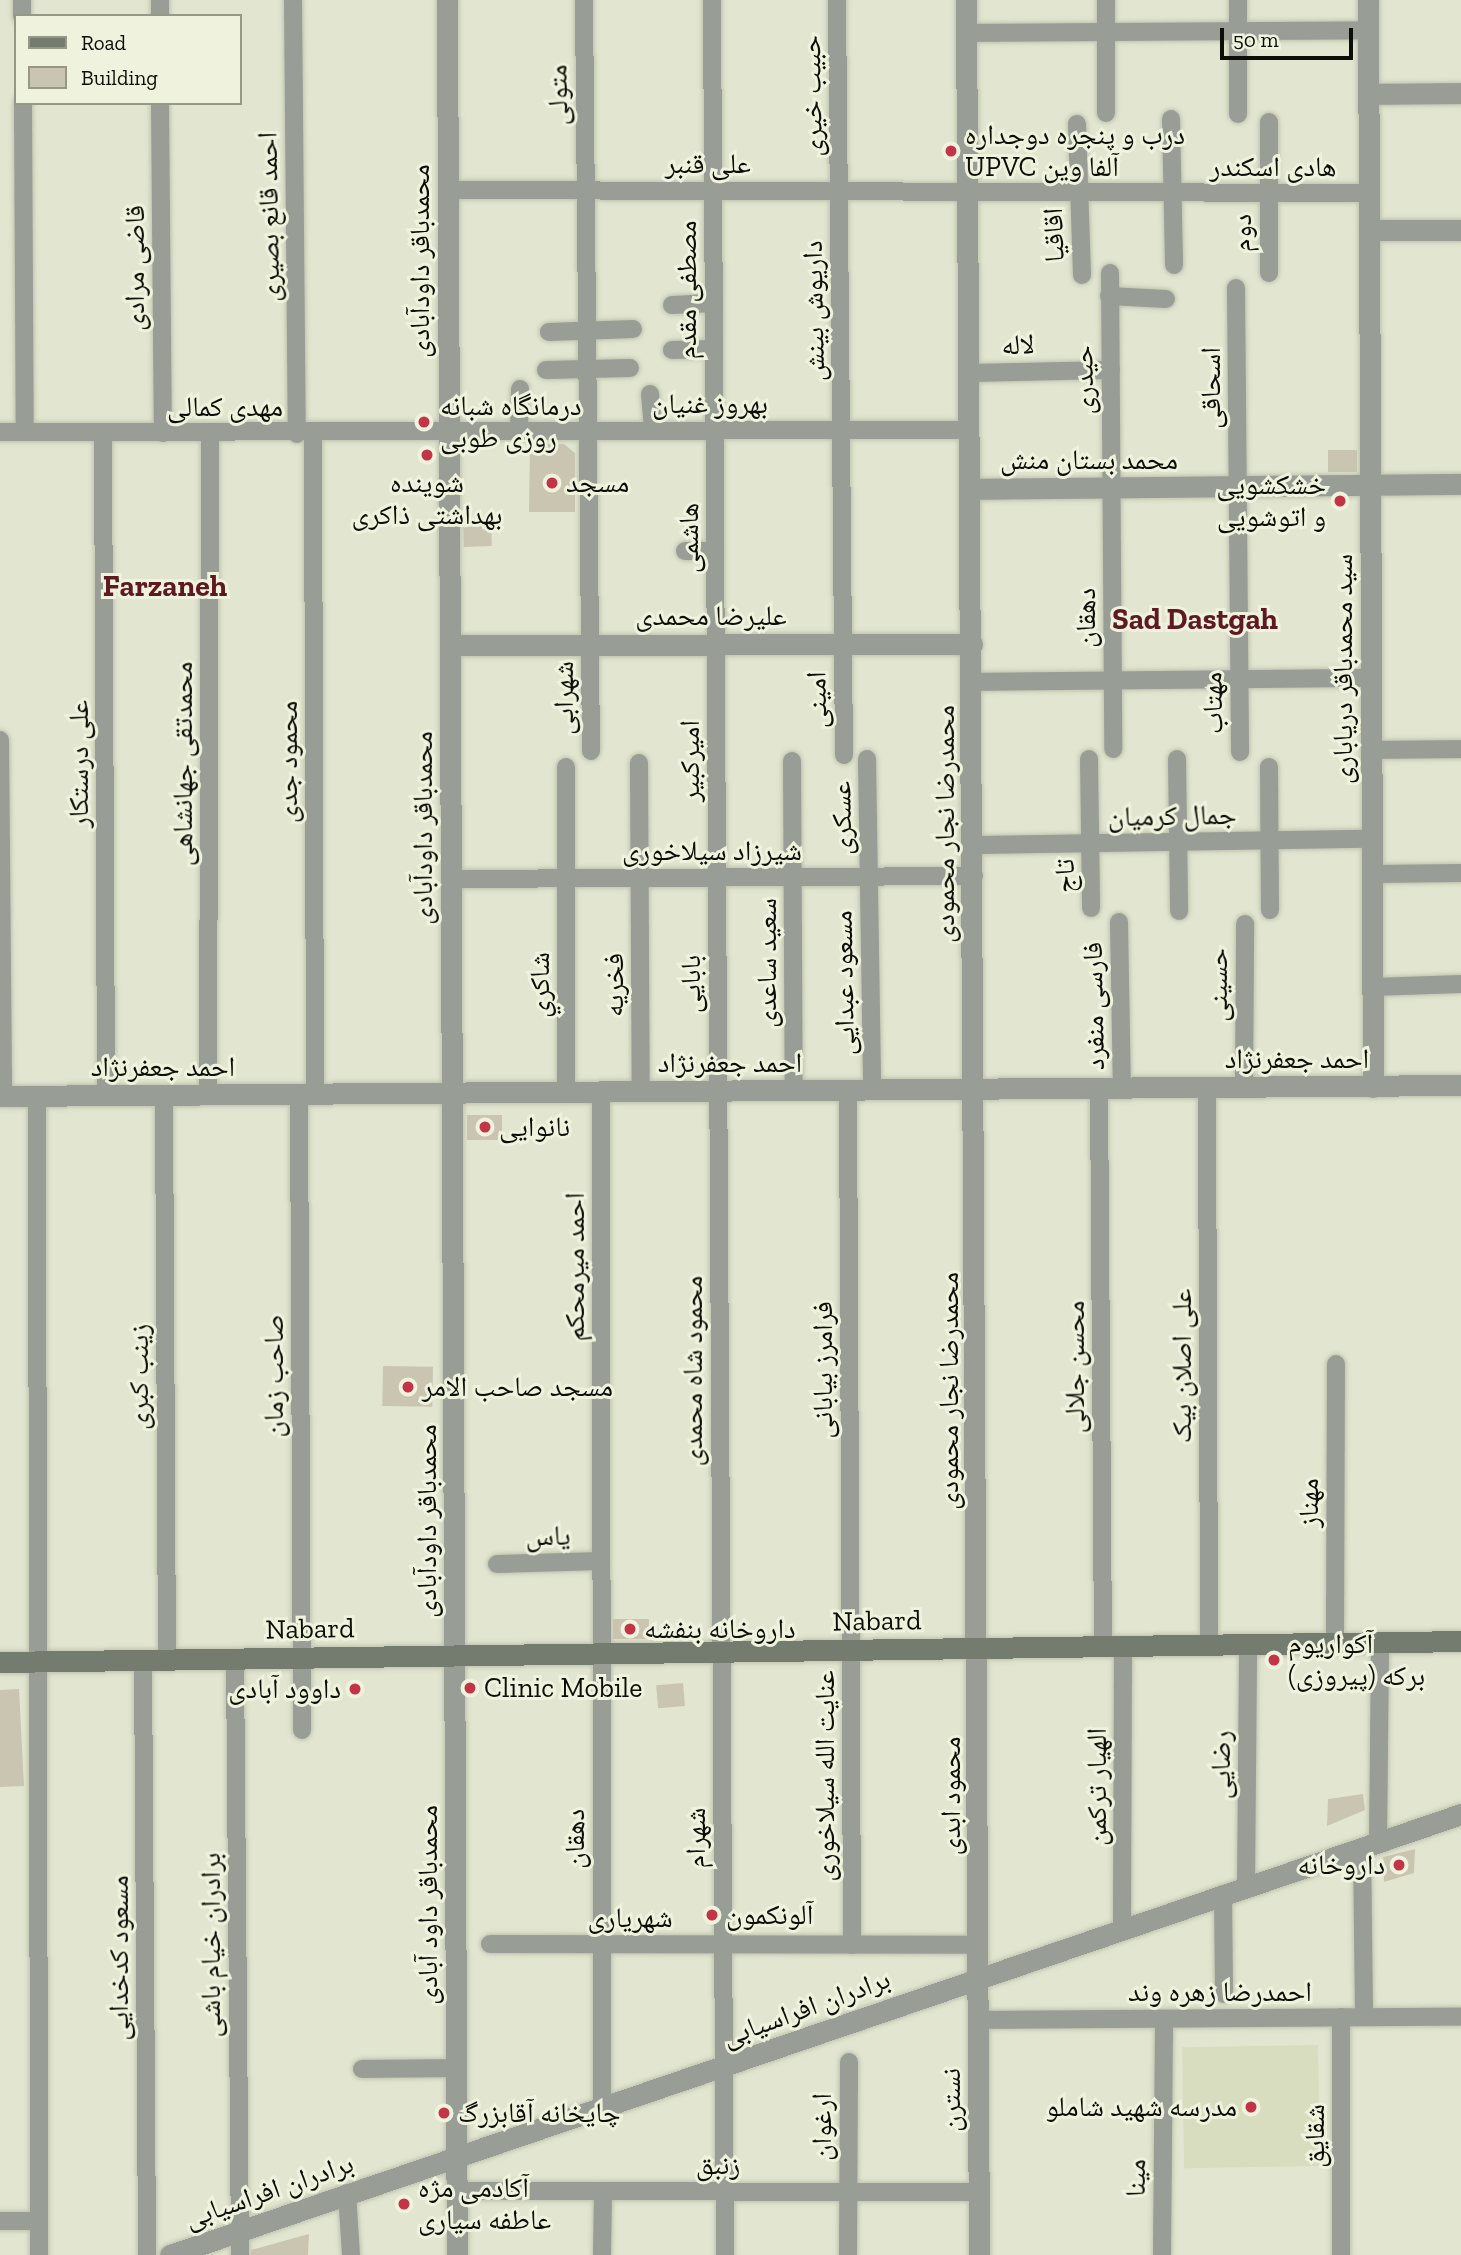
<!DOCTYPE html>
<html>
<head>
<meta charset="utf-8">
<style>
  body { margin:0 }
  #map { position:relative; width:1461px; height:2255px; overflow:hidden; background:#e2e6d0; font-family:"Zilla Slab","Noto Naskh Arabic",serif }
  div>[style] { position:absolute }
  .built>* { inset:0; background:#d8ddbf; transform-origin:0 0 }
  .building>* { inset:0; background:#cac5b0; transform-origin:0 0 }
  .roads { filter:drop-shadow(0 0 2px #c0c3b0) drop-shadow(0 0 2px #c0c3b0) }
  .minor>* { height:18px; margin:-9px; padding:0 9px; transform-origin:9px; border-radius:9px; background:#989d95 }
  .tertiary>* { height:21px; margin:-10.5px; padding:0 10.5px; transform-origin:10.5px; border-radius:10.5px; background:#989d95 }
  .secondary>* { height:21px; margin:-10.5px; padding:0 10.5px; transform-origin:10.5px; border-radius:10.5px; background:#747c70 }
  .dots>* { width:19px; height:19px; translate:-50% -50%; box-sizing:border-box; border:4px solid #eff3dd; border-radius:50% }
  span { translate:-50% -50%; white-space:nowrap; text-align:center; line-height:1.15; -webkit-text-stroke:6px #eff3dd; paint-order:stroke }
  .street-label { font-size:28px; color:#0d0e07 }
  .poi-label { font-size:28px; color:#0d0e07 }
  .left { translate:0 -50%; text-align:left }
  .right { translate:-100% -50%; text-align:right }
  .neighbourhood-label { font-size:30px; color:#5e1921; font-weight:700 }
  .legend { position:absolute; left:14px; top:14px; width:228px; height:91px; box-sizing:border-box; background:#eff3dd; border:2px solid #959787; margin:0; padding:9px 12px; list-style:none; font-size:21px; color:#0d0e07 }
  .legend li { display:flex; align-items:center; gap:14px; height:35px }
  .legend b { width:35px; border:2px solid #959787 }
  .scale { position:absolute; left:1220px; top:28px; width:133px; height:32px; box-sizing:border-box; border:4px solid #0d0e07; border-top:0; padding-left:9px; font-size:21px; line-height:24px; white-space:nowrap; color:#0d0e07; -webkit-text-stroke:5px #eff3dd; paint-order:stroke }
</style>
</head>
<body>
<div id="map">
  <div class="built">
    <i style="left:1318px;top:2045px;width:121px;height:136px;rotate:89deg"></i>
  </div>
  <div class="building">
    <i style="clip-path:polygon(530px 443px,564px 444px,575px 453px,575px 512px,529px 512px)"></i>
    <i style="left:1328px;top:450px;width:29px;height:22px"></i>
    <i style="left:491px;top:523px;width:23px;height:28px;rotate:88deg"></i>
    <i style="left:467px;top:1115px;width:35px;height:25px"></i>
    <i style="left:383px;top:1366px;width:50px;height:40px;rotate:1deg"></i>
    <i style="left:649px;top:1619px;width:20px;height:36px;rotate:90deg"></i>
    <i style="left:683px;top:1683px;width:23px;height:27px;rotate:85deg"></i>
    <i style="clip-path:polygon(19px 1689px,24px 1786px,0 1787px,0 1690px)"></i>
    <i style="clip-path:polygon(1363px 1794px,1365px 1810px,1327px 1826px,1328px 1799px)"></i>
    <i style="clip-path:polygon(1415px 1849px,1414px 1873px,1384px 1882px,1383px 1857px)"></i>
    <i style="clip-path:polygon(309px 2234px,308px 2255px,251px 2255px,251px 2250px)"></i>
  </div>
  <div class="roads">
    <div class="minor">
      <i style="left:22px;top:0;width:16px;rotate:90deg"></i>
      <i style="left:160px;top:0;width:16px;rotate:90deg"></i>
      <i style="left:293px;top:0;width:434px;rotate:89.5deg"></i>
      <i style="left:584px;top:0;width:751px;rotate:89.47deg"></i>
      <i style="left:712px;top:0;width:2255px;rotate:89.67deg"></i>
      <i style="left:837px;top:0;width:755px;rotate:89.47deg"></i>
      <i style="left:1106px;top:0;width:113px;rotate:90deg"></i>
      <i style="left:1238px;top:0;width:114px;rotate:90deg"></i>
      <i style="left:966px;top:33px;width:402px;rotate:-0.4deg"></i>
      <i style="left:23px;top:103px;width:329px;rotate:89.7deg"></i>
      <i style="left:160px;top:103px;width:330px;rotate:89.5deg"></i>
      <i style="left:1171px;top:119px;width:146px;rotate:88.8deg"></i>
      <i style="left:1077px;top:124px;width:151px;rotate:88.1deg"></i>
      <i style="left:448px;top:190px;width:921px;rotate:0.19deg"></i>
      <i style="left:1110px;top:273px;width:476px;rotate:89.6deg"></i>
      <i style="left:1269px;top:273px;width:151px;rotate:-90deg"></i>
      <i style="left:1236px;top:288px;width:464px;rotate:89.5deg"></i>
      <i style="left:1109px;top:296px;width:57px;rotate:3deg"></i>
      <i style="left:672px;top:305px;width:41px;rotate:-2.8deg"></i>
      <i style="left:549px;top:332px;width:84px;rotate:-2deg"></i>
      <i style="left:672px;top:350px;width:42px;rotate:-1.4deg"></i>
      <i style="left:546px;top:370px;width:84px;rotate:-1.4deg"></i>
      <i style="left:969px;top:373px;width:142px;rotate:-1.2deg"></i>
      <i style="left:650px;top:394px;width:36px;rotate:85deg"></i>
      <i style="left:519px;top:430px;width:41px;rotate:-88.6deg"></i>
      <i style="left:313px;top:431px;width:663px;rotate:89.83deg"></i>
      <i style="left:0;top:432px;width:970px;rotate:-0.12deg"></i>
      <i style="left:103px;top:432px;width:663px;rotate:89.74deg"></i>
      <i style="left:685px;top:551px;width:30px"></i>
      <i style="left:972px;top:682px;width:399px;rotate:-0.6deg"></i>
      <i style="left:0;top:740px;width:356px;rotate:89.5deg"></i>
      <i style="left:1372px;top:750px;width:89px;rotate:-0.6deg"></i>
      <i style="left:867px;top:759px;width:331px;rotate:89.1deg"></i>
      <i style="left:1089px;top:759px;width:149px;rotate:89.2deg"></i>
      <i style="left:1177px;top:759px;width:152px;rotate:89.2deg"></i>
      <i style="left:792px;top:761px;width:329px;rotate:89.7deg"></i>
      <i style="left:639px;top:763px;width:328px;rotate:89.7deg"></i>
      <i style="left:566px;top:767px;width:325px;rotate:90deg"></i>
      <i style="left:1269px;top:767px;width:143px;rotate:89.6deg"></i>
      <i style="left:973px;top:845px;width:399px;rotate:-0.9deg"></i>
      <i style="left:1372px;top:874px;width:89px;rotate:-0.6deg"></i>
      <i style="left:452px;top:879px;width:522px;rotate:-0.33deg"></i>
      <i style="left:1119px;top:922px;width:166px;rotate:89deg"></i>
      <i style="left:1373px;top:987px;width:88px;rotate:-2deg"></i>
      <i style="left:1244px;top:1087px;width:163px;rotate:-89.6deg"></i>
      <i style="left:1099px;top:1088px;width:558px;rotate:89.59deg"></i>
      <i style="left:1207px;top:1088px;width:556px;rotate:89.79deg"></i>
      <i style="left:848px;top:1090px;width:855px;rotate:89.73deg"></i>
      <i style="left:601px;top:1092px;width:1017px;rotate:89.94deg"></i>
      <i style="left:208px;top:1094px;width:661px;rotate:-89.83deg"></i>
      <i style="left:299px;top:1094px;width:636px;rotate:89.73deg"></i>
      <i style="left:37px;top:1095px;width:1160px;rotate:89.9deg"></i>
      <i style="left:164px;top:1095px;width:564px;rotate:89.7deg"></i>
      <i style="left:497px;top:1564px;width:104px;rotate:-1.7deg"></i>
      <i style="left:1335px;top:1642px;width:278px;rotate:-89.8deg"></i>
      <i style="left:235px;top:1658px;width:597px;rotate:89.52deg"></i>
      <i style="left:143px;top:1660px;width:595px;rotate:89.61deg"></i>
      <i style="left:1378px;top:1842px;width:200px;rotate:-89.4deg"></i>
      <i style="left:1362px;top:1847px;width:170px;rotate:89.3deg"></i>
      <i style="left:1246px;top:1886px;width:242px;rotate:-89.5deg"></i>
      <i style="left:1223px;top:1894px;width:100px;rotate:89.4deg"></i>
      <i style="left:1122px;top:1928px;width:282px;rotate:-89.8deg"></i>
      <i style="left:490px;top:1944px;width:489px;rotate:0.1deg"></i>
      <i style="left:1341px;top:2017px;width:238px;rotate:90deg"></i>
      <i style="left:979px;top:2020px;width:482px;rotate:-0.4deg"></i>
      <i style="left:362px;top:2069px;width:95px;rotate:-0.6deg"></i>
      <i style="left:457px;top:2191px;width:522px;rotate:0.11deg"></i>
      <i style="left:347px;top:2193px;width:62px;rotate:86.3deg"></i>
      <i style="left:0;top:2221px;width:39px"></i>
      <i style="left:602px;top:2255px;width:64px;rotate:-89.1deg"></i>
      <i style="left:848px;top:2255px;width:193px;rotate:-89.7deg"></i>
      <i style="left:1162px;top:2255px;width:236px;rotate:-89.5deg"></i>
    </div>
    <div class="tertiary">
      <i style="left:447px;top:0;width:2255px;rotate:89.75deg"></i>
      <i style="left:966px;top:0;width:2255px;rotate:89.67deg"></i>
      <i style="left:1368px;top:0;width:1087px;rotate:89.74deg"></i>
      <i style="left:1368px;top:94px;width:93px;rotate:-0.6deg"></i>
      <i style="left:1369px;top:230px;width:92px"></i>
      <i style="left:970px;top:489px;width:491px;rotate:-0.6deg"></i>
      <i style="left:450px;top:645px;width:522px;rotate:-0.11deg"></i>
      <i style="left:0;top:1096px;width:1461px;rotate:-0.43deg"></i>
      <i style="left:170px;top:2255px;width:1364px;rotate:-18.86deg"></i>
    </div>
    <div class="secondary">
      <i style="left:0;top:1662px;width:1461px;rotate:-0.82deg"></i>
    </div>
  </div>
  <div class="dots">
    <i style="left:951px;top:151px;background:#c43447"></i>
    <i style="left:424px;top:422px;background:#c43447"></i>
    <i style="left:427px;top:455px;background:#c43447"></i>
    <i style="left:552px;top:483px;background:#c43447"></i>
    <i style="left:1340px;top:501px;background:#c43447"></i>
    <i style="left:485px;top:1127px;background:#c43447"></i>
    <i style="left:408px;top:1387px;background:#c43447"></i>
    <i style="left:630px;top:1629px;background:#c43447"></i>
    <i style="left:1274px;top:1660px;background:#c43447"></i>
    <i style="left:470px;top:1688px;background:#c43447"></i>
    <i style="left:355px;top:1689px;background:#c43447"></i>
    <i style="left:1399px;top:1865px;background:#c43447"></i>
    <i style="left:712px;top:1915px;background:#c43447"></i>
    <i style="left:1251px;top:2107px;background:#c43447"></i>
    <i style="left:444px;top:2113px;background:#c43447"></i>
    <i style="left:404px;top:2204px;background:#c43447"></i>
  </div>
  <div class="street-label">
    <span style="left:558px;top:95px;rotate:-91deg">متولی</span>
    <span style="left:812px;top:96px;rotate:-91deg">حبیب خیری</span>
    <span style="left:708px;top:164px">علی قنبر</span>
    <span style="left:1273px;top:167px">هادی اسکندر</span>
    <span style="left:269px;top:217px;rotate:-91deg">احمد قانع بصیری</span>
    <span style="left:1242px;top:233px;rotate:-90deg">دوم</span>
    <span style="left:1054px;top:235px;rotate:-92deg">اقاقیا</span>
    <span style="left:420px;top:261px;rotate:-90deg">محمدباقر داودآبادی</span>
    <span style="left:135px;top:268px;rotate:-90deg">قاضی مرادی</span>
    <span style="left:687px;top:290px;rotate:-90deg">مصطفی مقدم</span>
    <span style="left:814px;top:311px;rotate:-91deg">داریوش بینش</span>
    <span style="left:1018px;top:345px;rotate:-2deg">لاله</span>
    <span style="left:1084px;top:380px;rotate:-91deg">حیدری</span>
    <span style="left:1211px;top:388px;rotate:-90deg">اسحاقی</span>
    <span style="left:710px;top:404px">بهروز غنیان</span>
    <span style="left:225px;top:407px">مهدی کمالی</span>
    <span style="left:1089px;top:460px">محمد بستان منش</span>
    <span style="left:689px;top:538px;rotate:-90deg">هاشمی</span>
    <span style="left:711px;top:616px">علیرضا محمدی</span>
    <span style="left:1086px;top:618px;rotate:-90deg">دهقان</span>
    <span style="left:1343px;top:669px;rotate:-90deg">سید محمدباقر دریاباری</span>
    <span style="left:564px;top:698px;rotate:-90deg">شهرابی</span>
    <span style="left:817px;top:700px;rotate:-91deg">امینی</span>
    <span style="left:1213px;top:703px;rotate:-91deg">مهتاب</span>
    <span style="left:690px;top:761px;rotate:-90deg">امیرکبیر</span>
    <span style="left:288px;top:762px;rotate:-90deg">محمود جدی</span>
    <span style="left:79px;top:764px;rotate:-90deg">علی درستکار</span>
    <span style="left:183px;top:764px;rotate:-90deg">محمدتقی جهانشاهی</span>
    <span style="left:1172px;top:816px;rotate:-1deg">جمال کرمیان</span>
    <span style="left:842px;top:818px;rotate:-91deg">عسکری</span>
    <span style="left:945px;top:824px;rotate:-90deg">محمدرضا نجار محمودی</span>
    <span style="left:423px;top:828px;rotate:-90deg">محمدباقر داودآبادی</span>
    <span style="left:712px;top:851px">شیرزاد سیلاخوری</span>
    <span style="left:1065px;top:876px;rotate:-91deg">تاج</span>
    <span style="left:767px;top:963px;rotate:-90deg">سعید ساعدی</span>
    <span style="left:844px;top:983px;rotate:-91deg">مسعود عبدایی</span>
    <span style="left:691px;top:984px;rotate:-90deg">بابایی</span>
    <span style="left:540px;top:985px;rotate:-90deg">شاكري</span>
    <span style="left:614px;top:985px;rotate:-90deg">فخریه</span>
    <span style="left:1218px;top:985px;rotate:-90deg">حسینی</span>
    <span style="left:1094px;top:1006px;rotate:-91deg">فارسی منفرد</span>
    <span style="left:1297px;top:1059px">احمد جعفرنژاد</span>
    <span style="left:730px;top:1063px">احمد جعفرنژاد</span>
    <span style="left:163px;top:1067px">احمد جعفرنژاد</span>
    <span style="left:575px;top:1267px;rotate:-90deg">احمد میرمحکم</span>
    <span style="left:1182px;top:1366px;rotate:-90deg">علی اصلان بیک</span>
    <span style="left:1075px;top:1367px;rotate:-90deg">محسن جلالی</span>
    <span style="left:823px;top:1370px;rotate:-90deg">فرامرز بیابانی</span>
    <span style="left:693px;top:1371px;rotate:-90deg">محمود شاه محمدی</span>
    <span style="left:274px;top:1376px;rotate:-90deg">صاحب زمان</span>
    <span style="left:139px;top:1377px;rotate:-90deg">زینب کبری</span>
    <span style="left:949px;top:1391px;rotate:-90deg">محمدرضا نجار محمودی</span>
    <span style="left:1309px;top:1503px;rotate:-90deg">مهناز</span>
    <span style="left:427px;top:1521px;rotate:-90deg">محمدباقر داودآبادی</span>
    <span style="left:548px;top:1536px;rotate:-1deg">یاس</span>
    <span style="left:877px;top:1621px;rotate:-1deg">Nabard</span>
    <span style="left:310px;top:1629px;rotate:-1deg">Nabard</span>
    <span style="left:1221px;top:1765px;rotate:-90deg">رضایی</span>
    <span style="left:825px;top:1776px;rotate:-90deg">عنایت الله سیلاخوری</span>
    <span style="left:1097px;top:1787px;rotate:-90deg">الهیار ترکمن</span>
    <span style="left:951px;top:1796px;rotate:-90deg">محمود ابدی</span>
    <span style="left:696px;top:1838px;rotate:-90deg">شهرام</span>
    <span style="left:575px;top:1839px;rotate:-90deg">دهقان</span>
    <span style="left:428px;top:1905px;rotate:-90deg">محمدباقر داود آبادی</span>
    <span style="left:630px;top:1918px">شهریاری</span>
    <span style="left:211px;top:1945px;rotate:-90deg">برادران خیام باشی</span>
    <span style="left:119px;top:1958px;rotate:-90deg">مسعود کدخدایی</span>
    <span style="left:1220px;top:1992px">احمدرضا زهره وند</span>
    <span style="left:806px;top:2008px;rotate:-20deg">برادران افراسیابی</span>
    <span style="left:951px;top:2100px;rotate:-90deg">نسترن</span>
    <span style="left:822px;top:2127px;rotate:-90deg">ارغوان</span>
    <span style="left:1315px;top:2136px;rotate:-90deg">شقایق</span>
    <span style="left:718px;top:2165px">زنبق</span>
    <span style="left:1136px;top:2178px;rotate:-89deg">مینا</span>
    <span style="left:269px;top:2191px;rotate:-19deg">برادران افراسیابی</span>
  </div>
  <div class="poi-label">
    <span class="left" style="left:965px;top:151px">درب و پنجره دوجداره<br>UPVC آلفا وین</span>
    <span class="left" style="left:440px;top:422px">درمانگاه شبانه<br>روزی طوبی</span>
    <span style="left:427px;top:499px">شوینده<br>بهداشتی ذاکری</span>
    <span class="left" style="left:566px;top:483px">مسجد</span>
    <span class="right" style="left:1326px;top:501px">خشکشویی<br>و اتوشویی</span>
    <span class="left" style="left:499px;top:1127px">نانوایی</span>
    <span class="left" style="left:422px;top:1387px">مسجد صاحب الامر</span>
    <span class="left" style="left:644px;top:1629px">داروخانه بنفشه</span>
    <span class="left" style="left:1288px;top:1660px">آکواریوم<br>برکه (پیروزی)</span>
    <span class="left" style="left:484px;top:1688px">Clinic Mobile</span>
    <span class="right" style="left:341px;top:1689px">داوود آبادی</span>
    <span class="right" style="left:1385px;top:1865px">داروخانه</span>
    <span class="left" style="left:726px;top:1915px">آلونکمون</span>
    <span class="right" style="left:1237px;top:2107px">مدرسه شهید شاملو</span>
    <span class="left" style="left:458px;top:2113px">چایخانه آقابزرگ</span>
    <span class="left" style="left:418px;top:2204px">آکادمی مژه<br>عاطفه سیاری</span>
  </div>
  <div class="neighbourhood-label">
    <span style="left:165px;top:586px">Farzaneh</span>
    <span style="left:1195px;top:619px">Sad Dastgah</span>
  </div>
  <ul class="legend">
  <li><b style="height:9px;background:#747c70"></b>Road</li>
  <li><b style="height:19px;background:#cac5b0"></b>Building</li>
  </ul>
  <div class="scale">50 m</div>
</div>
</body>
</html>
